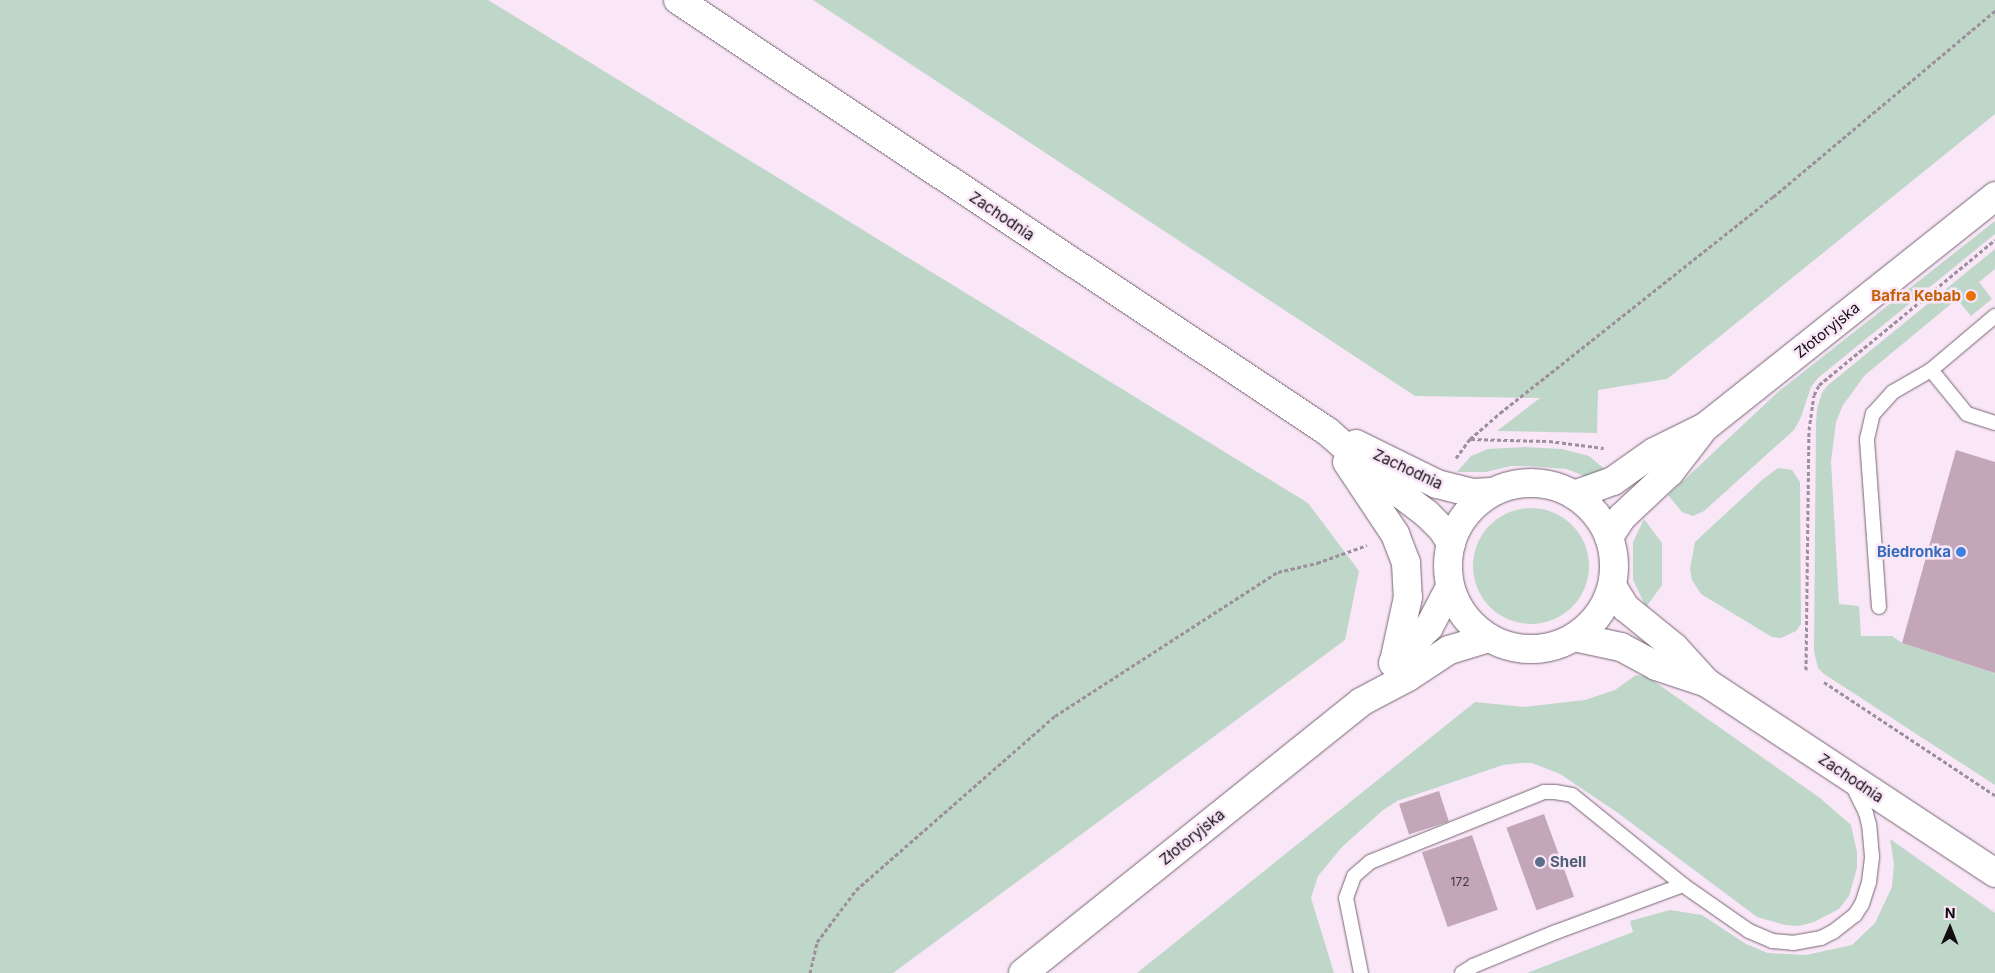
<!DOCTYPE html>
<html>
<head>
<meta charset="utf-8">
<style>
  body { margin:0 }
  #map { position:relative; width:1995px; height:973px; overflow:hidden; background:#f9e6f7; font-family:Inter,sans-serif }
  div>[style] { position:absolute }
  .green>* { inset:0; background:#bed7c9 }
  .round { border-radius:50% }
  .building>* { inset:0; background:#c3a7b9; transform-origin:0 0 }
  .path>* { height:3px; margin-top:-1.5px; transform-origin:0; background:repeating-linear-gradient(90deg,#9d8f9b 0 4px,transparent 0 6.5px) }
  .roads { filter:drop-shadow(0 0 1px #766574) drop-shadow(0 0 1px #766574) }
  .service>* { height:14px; margin:-7px; padding:0 7px; transform-origin:7px; border-radius:7px; background:#fff }
  .tertiary>* { height:28px; margin:-14px; padding:0 14px; transform-origin:14px; border-radius:14px; background:#fff }
  .secondary>* { height:28px; margin:-14px; padding:0 14px; transform-origin:14px; border-radius:14px; background:#fff }
  .secondary>.ring { margin:-14px; padding:0; box-sizing:content-box; background:none; border:28px solid #fff; border-radius:50% }
  .dots>* { width:14px; height:14px; translate:-50% -50%; box-sizing:border-box; border:2px solid #f9e6f7; border-radius:50% }
  span { translate:-50% -50%; white-space:nowrap; text-align:center; line-height:1.15; -webkit-text-stroke:5px #f9e6f7; paint-order:stroke }
  .number-label { font-size:12px; color:#3f343c }
  .number-label span { -webkit-text-stroke-width:0 }
  .street-label { font-size:15px; color:#130d13 }
  .food-label { font-size:15px; color:#c56008; font-weight:700 }
  .right { translate:-100% -50%; text-align:right }
  .shop-label { font-size:15px; color:#366cbe; font-weight:700 }
  .service-label { font-size:15px; color:#4e5e75; font-weight:700 }
  .left { translate:0 -50%; text-align:left }
  .north { position:absolute; left:1925px; top:903px; width:50px; height:50px; -webkit-text-stroke:4px #f9e6f7; paint-order:stroke; rotate:1deg; font-size:14px; font-weight:700; line-height:20px; text-align:center; color:#130d13 }
  .north::after { content:''; display:block; margin:auto; width:18px; height:22px; background:#130d13; clip-path:polygon(50% 0,100% 100%,50% 72%,0 100%) }
</style>
</head>
<body>
<div id="map">
  <div class="green">
    <i style="clip-path:polygon(0 0,488px 0,1308px 503px,1359px 571px,1345px 640px,893px 973px,0 973px)"></i>
    <i style="clip-path:polygon(813px 0,1995px 0,1995px 114px,1667px 379px,1598px 390px,1597px 433px,1497px 431px,1540px 398px,1415px 396px)"></i>
    <i style="clip-path:polygon(1995px 221px,1995px 234px,1818px 378px,1811px 387px,1801px 417px,1794px 430px,1704px 511px,1693px 516px,1682px 512px,1668px 495px,1778px 392px)"></i>
    <i style="clip-path:polygon(1995px 249px,1995px 269px,1979px 282px,1992px 299px,1971px 316px,1957px 299px,1865px 375px,1843px 405px,1836px 422px,1831px 461px,1839px 604px,1859px 606px,1861px 636px,1892px 636px,1902px 643px,1995px 673px,1995px 785px,1824px 674px,1818px 668px,1814px 651px,1816px 423px,1817px 409px,1822px 393px,1827px 386px)"></i>
    <i style="clip-path:polygon(1525px 447px,1562px 449px,1589px 456px,1607px 471px,1584px 476px,1567px 469px,1526px 466px,1511px 466px,1486px 472px,1457px 472px,1471px 456px,1488px 449px)"></i>
    <i style="clip-path:polygon(1778px 468px,1792px 470px,1800px 482px,1801px 624px,1796px 631px,1781px 638px,1772px 637px,1701px 594px,1692px 580px,1690px 569px,1695px 542px,1762px 480px)"></i>
    <i class="round" style="left:1473px;top:508px;width:116px;height:116px"></i>
    <i style="clip-path:polygon(1644px 519px,1662px 543px,1662px 585px,1646px 607px,1633px 580px,1633px 542px)"></i>
    <i style="clip-path:polygon(1636px 675px,1648px 677px,1820px 798px,1851px 825px,1857px 852px,1857px 868px,1849px 896px,1839px 909px,1814px 922px,1799px 926px,1785px 925px,1757px 917px,1618px 813px,1560px 774px,1532px 763px,1520px 763px,1503px 765px,1397px 801px,1383px 810px,1342px 847px,1318px 876px,1311px 898px,1334px 973px,1137px 973px,1475px 702px,1524px 707px,1585px 700px,1615px 690px)"></i>
    <i style="clip-path:polygon(1890px 839px,1995px 913px,1995px 973px,1527px 973px,1633px 932px,1630px 921px,1670px 910px,1702px 915px,1746px 944px,1768px 953px,1806px 955px,1852px 945px,1875px 923px,1892px 887px,1894px 863px)"></i>
  </div>
  <div class="building">
    <i style="clip-path:polygon(1956px 450px,1995px 462px,1995px 673px,1902px 643px)"></i>
    <i style="left:1439px;top:791px;width:32px;height:42px;rotate:72deg"></i>
    <i style="left:1544px;top:814px;width:88px;height:40px;rotate:70deg"></i>
    <i style="left:1472px;top:835px;width:79px;height:53px;rotate:71deg"></i>
  </div>
  <div class="path">
    <i style="left:1471px;top:439px;width:78px;rotate:1.5deg"></i>
    <i style="left:1549px;top:441px;width:55px;rotate:7.3deg"></i>
    <i style="left:1456px;top:458px;width:24px;rotate:-54deg"></i>
    <i style="left:1470px;top:439px;width:40px;rotate:-41deg"></i>
    <i style="left:1500px;top:413px;width:348px;rotate:-38.4deg"></i>
    <i style="left:1773px;top:197px;width:290px;rotate:-40deg"></i>
    <i style="left:1806px;top:670px;width:240px;rotate:-89.3deg"></i>
    <i style="left:1809px;top:430px;width:35px;rotate:-82deg"></i>
    <i style="left:1814px;top:395px;width:11px;rotate:-63deg"></i>
    <i style="left:1819px;top:385px;width:228px;rotate:-39.5deg"></i>
    <i style="left:1824px;top:682px;width:205px;rotate:33.5deg"></i>
    <i style="left:810px;top:973px;width:32px;rotate:-77deg"></i>
    <i style="left:817px;top:942px;width:65px;rotate:-53.1deg"></i>
    <i style="left:856px;top:890px;width:264px;rotate:-41.2deg"></i>
    <i style="left:1055px;top:716px;width:265px;rotate:-32.9deg"></i>
    <i style="left:1278px;top:572px;width:40px;rotate:-13deg"></i>
    <i style="left:1317px;top:563px;width:53px;rotate:-19.8deg"></i>
  </div>
  <div class="roads">
    <div class="service">
      <i style="left:1931px;top:370px;width:57px;rotate:50.7deg"></i>
      <i style="left:1967px;top:414px;width:29px;rotate:18deg"></i>
      <i style="left:1879px;top:607px;width:168px;rotate:-94.1deg"></i>
      <i style="left:1867px;top:439px;width:26px;rotate:-77deg"></i>
      <i style="left:1873px;top:414px;width:30px;rotate:-48deg"></i>
      <i style="left:1893px;top:392px;width:44px;rotate:-30.1deg"></i>
      <i style="left:1931px;top:370px;width:84px;rotate:-40.2deg"></i>
      <i style="left:1361px;top:973px;width:76px;rotate:-101.3deg"></i>
      <i style="left:1346px;top:898px;width:23px;rotate:-70deg"></i>
      <i style="left:1354px;top:876px;width:21px;rotate:-41deg"></i>
      <i style="left:1370px;top:862px;width:188px;rotate:-21.9deg"></i>
      <i style="left:1544px;top:792px;width:11px"></i>
      <i style="left:1555px;top:792px;width:17px;rotate:10deg"></i>
      <i style="left:1572px;top:795px;width:143px;rotate:39deg"></i>
      <i style="left:1683px;top:885px;width:80px;rotate:34.9deg"></i>
      <i style="left:1749px;top:931px;width:25px;rotate:23deg"></i>
      <i style="left:1772px;top:941px;width:21px;rotate:5deg"></i>
      <i style="left:1793px;top:943px;width:28px;rotate:-10deg"></i>
      <i style="left:1821px;top:938px;width:13px;rotate:-27deg"></i>
      <i style="left:1833px;top:932px;width:28px;rotate:-38deg"></i>
      <i style="left:1855px;top:915px;width:13px;rotate:-58deg"></i>
      <i style="left:1862px;top:904px;width:23px;rotate:-72deg"></i>
      <i style="left:1869px;top:882px;width:25px;rotate:-83deg"></i>
      <i style="left:1872px;top:857px;width:32px;rotate:-95deg"></i>
      <i style="left:1869px;top:825px;width:12px;rotate:-104deg"></i>
      <i style="left:1866px;top:813px;width:30px;rotate:-116deg"></i>
      <i style="left:1462px;top:973px;width:13px;rotate:-32deg"></i>
      <i style="left:1473px;top:966px;width:90px;rotate:-22.3deg"></i>
      <i style="left:1556px;top:932px;width:135px;rotate:-20.3deg"></i>
    </div>
    <div class="tertiary">
      <i style="left:1574px;top:495px;width:41px;rotate:-19.7deg"></i>
      <i style="left:1613px;top:481px;width:50px;rotate:-35.3deg"></i>
      <i style="left:1654px;top:452px;width:57px;rotate:-26.1deg"></i>
      <i style="left:1705px;top:427px;width:371px;rotate:-38.5deg"></i>
      <i style="left:1609px;top:537px;width:24px;rotate:-57deg"></i>
      <i style="left:1622px;top:517px;width:66px;rotate:-43.2deg"></i>
      <i style="left:1670px;top:472px;width:49px;rotate:-52.4deg"></i>
    </div>
    <div class="secondary">
      <i style="left:678px;top:0;width:779px;rotate:33.59deg"></i>
      <i style="left:1327px;top:431px;width:77px;rotate:41.3deg"></i>
      <i style="left:1385px;top:482px;width:53px;rotate:37.3deg"></i>
      <i style="left:1427px;top:514px;width:21px;rotate:45deg"></i>
      <i style="left:1442px;top:529px;width:17px;rotate:57deg"></i>
      <i style="left:1356px;top:444px;width:90px;rotate:26.3deg"></i>
      <i style="left:1437px;top:484px;width:36px;rotate:14deg"></i>
      <i style="left:1472px;top:493px;width:19px;rotate:-3deg"></i>
      <i style="left:1347px;top:462px;width:87px;rotate:56.3deg"></i>
      <i style="left:1395px;top:534px;width:31px;rotate:69deg"></i>
      <i style="left:1406px;top:563px;width:34px;rotate:87deg"></i>
      <i style="left:1408px;top:597px;width:66px;rotate:102.2deg"></i>
      <i class="ring" style="left:1448px;top:483px;width:138px;height:138px"></i>
      <i style="left:1612px;top:586px;width:26px;rotate:58deg"></i>
      <i style="left:1626px;top:608px;width:62px;rotate:39.1deg"></i>
      <i style="left:1674px;top:647px;width:47px;rotate:47.6deg"></i>
      <i style="left:1574px;top:637px;width:48px;rotate:12deg"></i>
      <i style="left:1621px;top:647px;width:40px;rotate:28deg"></i>
      <i style="left:1656px;top:666px;width:54px;rotate:18.4deg"></i>
      <i style="left:1707px;top:683px;width:345px;rotate:33.4deg"></i>
      <i style="left:1393px;top:663px;width:51px;rotate:-45deg"></i>
      <i style="left:1429px;top:627px;width:45px;rotate:-62.3deg"></i>
      <i style="left:1023px;top:973px;width:433px;rotate:-38.7deg"></i>
      <i style="left:1361px;top:702px;width:53px;rotate:-28deg"></i>
      <i style="left:1408px;top:677px;width:49px;rotate:-33.4deg"></i>
      <i style="left:1449px;top:650px;width:42px;rotate:-16.7deg"></i>
    </div>
  </div>
  <div class="dots">
    <i style="left:1971px;top:296px;background:#e8710a"></i>
    <i style="left:1961px;top:552px;background:#3f7fe0"></i>
    <i style="left:1540px;top:862px;background:#5c6f8a"></i>
  </div>
  <div class="number-label">
    <span style="left:1460px;top:882px">172</span>
  </div>
  <div class="street-label">
    <span style="left:1002px;top:216px;rotate:34deg">Zachodnia</span>
    <span style="left:1827px;top:330px;rotate:-39deg">Złotoryjska</span>
    <span style="left:1408px;top:469px;rotate:25deg">Zachodnia</span>
    <span style="left:1851px;top:778px;rotate:34deg">Zachodnia</span>
    <span style="left:1192px;top:837px;rotate:-39deg">Złotoryjska</span>
  </div>
  <div class="food-label">
    <span class="right" style="left:1961px;top:296px">Bafra Kebab</span>
  </div>
  <div class="shop-label">
    <span class="right" style="left:1951px;top:552px">Biedronka</span>
  </div>
  <div class="service-label">
    <span class="left" style="left:1550px;top:862px">Shell</span>
  </div>
  <div class="north">N</div>
</div>
</body>
</html>
